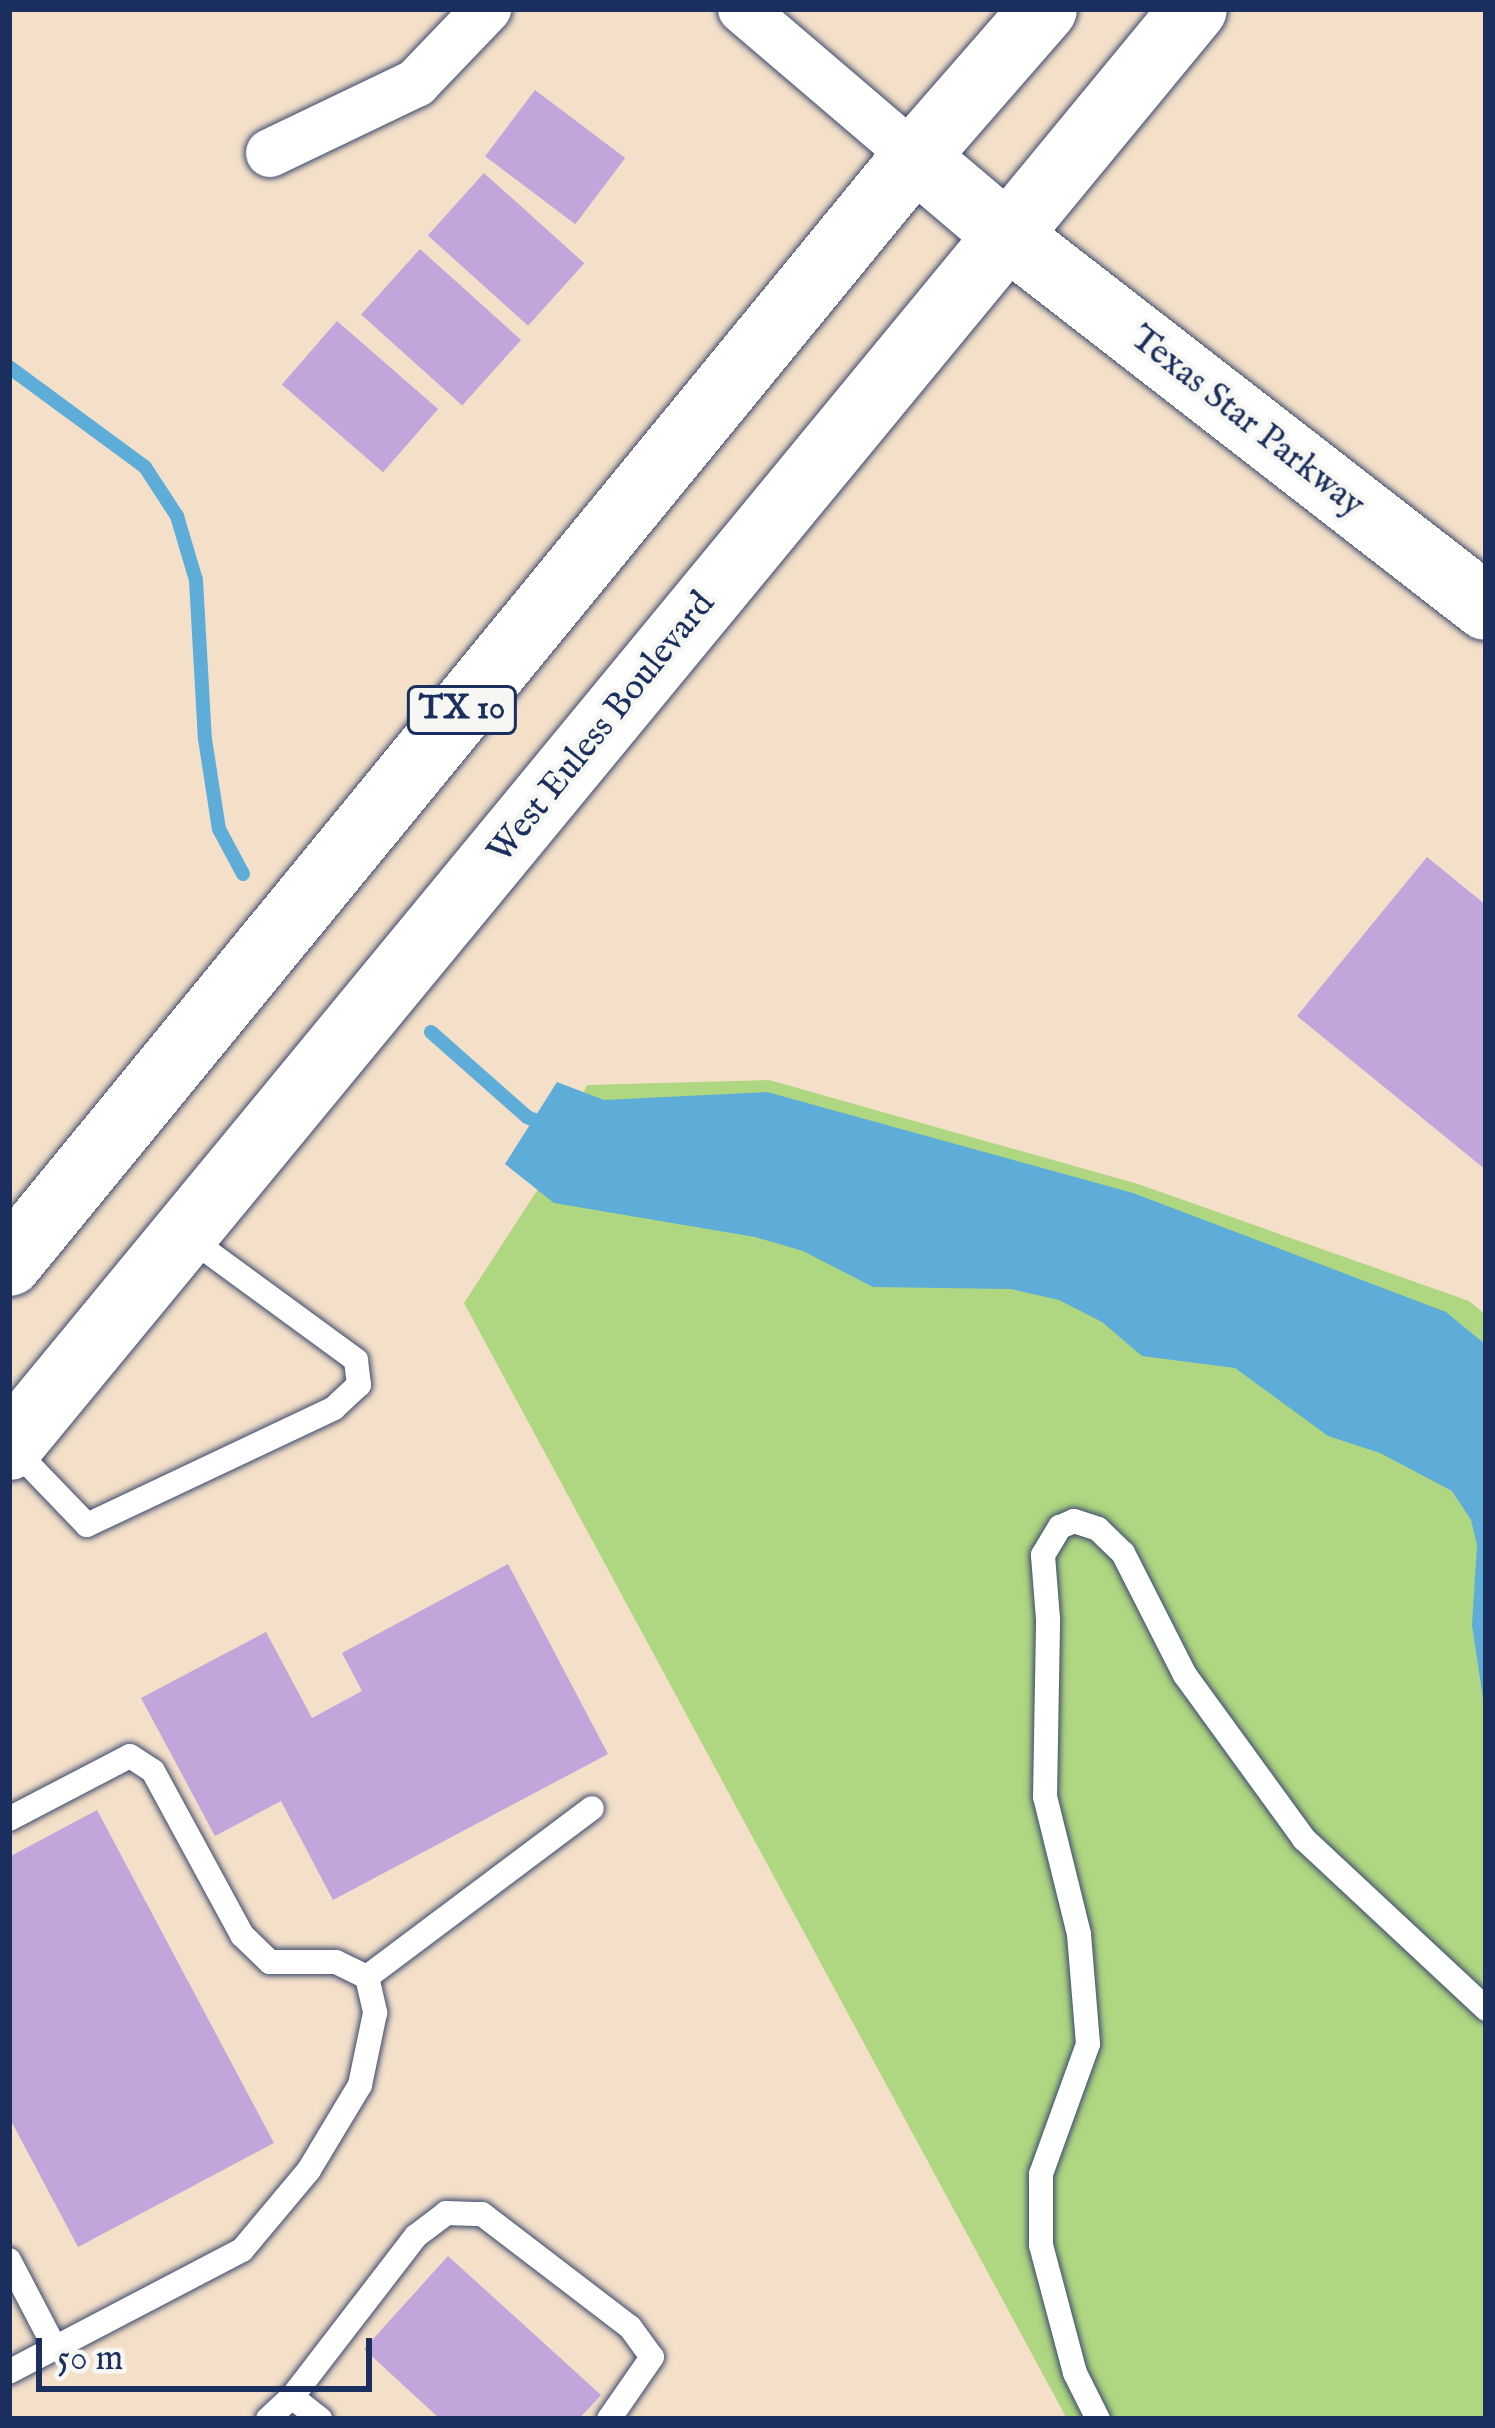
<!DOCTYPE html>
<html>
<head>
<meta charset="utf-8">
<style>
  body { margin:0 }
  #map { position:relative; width:1495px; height:2428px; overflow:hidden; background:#f4e0c9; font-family:"IM FELL English",serif }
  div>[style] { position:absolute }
  .green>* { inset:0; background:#afd680 }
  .water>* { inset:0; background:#5eadd8 }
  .stream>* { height:14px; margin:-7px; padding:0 7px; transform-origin:7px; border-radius:7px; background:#5eadd8 }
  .building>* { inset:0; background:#c0a6db; transform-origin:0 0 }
  .roads { filter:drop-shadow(0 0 3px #3c4a6e) drop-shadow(0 0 3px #3c4a6e) }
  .lane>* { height:24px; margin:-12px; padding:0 12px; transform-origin:12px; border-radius:12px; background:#fff }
  .street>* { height:48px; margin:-24px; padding:0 24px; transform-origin:24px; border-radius:24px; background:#fff }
  .secondary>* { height:66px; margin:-33px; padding:0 33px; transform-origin:33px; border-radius:33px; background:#fff }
  .primary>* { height:66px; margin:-33px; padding:0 33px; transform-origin:33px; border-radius:33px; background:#fff }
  span { translate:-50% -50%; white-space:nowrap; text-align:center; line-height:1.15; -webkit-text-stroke:9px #f6f6f2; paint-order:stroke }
  .shield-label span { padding:3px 9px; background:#f6f6f2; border:3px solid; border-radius:9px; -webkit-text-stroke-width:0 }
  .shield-label { font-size:33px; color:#1b2f5e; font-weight:700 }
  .street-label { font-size:36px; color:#1b2f5e }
  .frame { position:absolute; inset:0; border:12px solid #1b2f5e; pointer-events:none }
  .scale { position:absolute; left:36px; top:2338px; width:336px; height:54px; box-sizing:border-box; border:6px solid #1b2f5e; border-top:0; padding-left:15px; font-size:36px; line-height:42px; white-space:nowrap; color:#1b2f5e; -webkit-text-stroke:9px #f6f6f2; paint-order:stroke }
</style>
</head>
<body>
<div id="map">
  <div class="green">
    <i style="clip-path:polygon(769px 1080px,1138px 1184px,1469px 1301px,1486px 1315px,1486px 2419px,1067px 2419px,464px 1303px,542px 1183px,587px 1085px)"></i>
  </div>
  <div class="water">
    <i style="clip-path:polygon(557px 1082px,604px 1100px,767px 1092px,1133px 1193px,1446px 1312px,1486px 1345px,1486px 1719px,1472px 1625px,1477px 1545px,1471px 1520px,1452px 1491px,1380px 1453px,1328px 1436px,1235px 1368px,1142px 1356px,1102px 1322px,1059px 1300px,1011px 1289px,873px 1287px,803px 1251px,755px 1237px,554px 1203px,505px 1164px)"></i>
  </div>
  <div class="stream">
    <i style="left:9px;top:367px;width:169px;rotate:36.3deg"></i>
    <i style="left:145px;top:467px;width:59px;rotate:56.9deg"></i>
    <i style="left:177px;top:516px;width:67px;rotate:73.5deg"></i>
    <i style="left:196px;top:580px;width:159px;rotate:86.8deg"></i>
    <i style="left:205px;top:739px;width:91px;rotate:81.2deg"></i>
    <i style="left:219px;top:829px;width:51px;rotate:61.9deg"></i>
    <i style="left:431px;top:1032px;width:128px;rotate:41.5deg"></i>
    <i style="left:527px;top:1117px;width:23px;rotate:23deg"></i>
  </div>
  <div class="building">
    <i style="left:535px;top:90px;width:113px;height:83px;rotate:37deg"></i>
    <i style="left:484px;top:173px;width:135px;height:84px;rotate:42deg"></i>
    <i style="left:420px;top:249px;width:136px;height:88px;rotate:42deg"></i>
    <i style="left:337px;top:321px;width:134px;height:84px;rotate:41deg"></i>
    <i style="clip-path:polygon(1427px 857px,1486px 905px,1486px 1170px,1297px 1016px)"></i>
    <i style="clip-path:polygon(508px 1564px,608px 1754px,333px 1900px,281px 1801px,215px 1836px,141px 1698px,266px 1632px,312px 1718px,362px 1691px,342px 1653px)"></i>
    <i style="clip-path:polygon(97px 1810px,274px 2143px,78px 2247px,9px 2117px,9px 1857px)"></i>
    <i style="clip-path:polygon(448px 2256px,601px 2395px,579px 2419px,440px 2419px,364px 2349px)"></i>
  </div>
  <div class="roads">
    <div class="lane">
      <i style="left:12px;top:1447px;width:108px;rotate:46.1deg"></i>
      <i style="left:87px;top:1525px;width:273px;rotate:-25.3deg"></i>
      <i style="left:334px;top:1408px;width:34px;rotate:-43deg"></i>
      <i style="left:359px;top:1385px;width:25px;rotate:-97deg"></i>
      <i style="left:356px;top:1360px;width:208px;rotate:-143.8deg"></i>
      <i style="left:9px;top:1819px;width:136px;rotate:-27.5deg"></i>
      <i style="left:130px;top:1756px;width:27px;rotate:33deg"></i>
      <i style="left:153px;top:1771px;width:187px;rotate:61.5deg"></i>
      <i style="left:242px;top:1935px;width:39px;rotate:44deg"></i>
      <i style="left:270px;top:1962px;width:66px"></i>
      <i style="left:336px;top:1962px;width:34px;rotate:26deg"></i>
      <i style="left:367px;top:1977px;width:37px;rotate:77deg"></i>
      <i style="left:375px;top:2013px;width:74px;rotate:101.8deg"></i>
      <i style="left:360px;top:2085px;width:99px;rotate:121deg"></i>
      <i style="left:309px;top:2170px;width:104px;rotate:129.9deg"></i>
      <i style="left:242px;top:2250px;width:263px;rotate:152.4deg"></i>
      <i style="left:367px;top:1977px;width:281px;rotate:-36.9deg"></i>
      <i style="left:9px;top:2260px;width:99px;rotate:62.4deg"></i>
      <i style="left:292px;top:2397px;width:36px;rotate:38deg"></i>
      <i style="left:268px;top:2419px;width:33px;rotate:-43deg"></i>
      <i style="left:292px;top:2397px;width:203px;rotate:-52.4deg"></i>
      <i style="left:416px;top:2236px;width:38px;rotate:-37deg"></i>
      <i style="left:446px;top:2213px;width:36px;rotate:2deg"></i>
      <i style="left:482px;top:2214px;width:186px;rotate:37.4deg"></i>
      <i style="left:630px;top:2327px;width:37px;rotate:54deg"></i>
      <i style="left:652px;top:2357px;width:75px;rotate:124.7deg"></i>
      <i style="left:1098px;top:2419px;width:51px;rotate:-116.6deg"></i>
      <i style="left:1075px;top:2373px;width:132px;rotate:-104.9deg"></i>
      <i style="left:1041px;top:2245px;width:71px;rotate:-90deg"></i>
      <i style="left:1041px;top:2174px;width:138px;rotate:-70.1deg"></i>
      <i style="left:1088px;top:2044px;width:110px;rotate:-94.7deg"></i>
      <i style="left:1079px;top:1934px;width:141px;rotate:-103.9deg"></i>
      <i style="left:1045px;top:1797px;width:178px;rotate:-89deg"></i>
      <i style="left:1048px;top:1619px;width:64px;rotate:-94.5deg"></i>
      <i style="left:1043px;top:1555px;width:33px;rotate:-59deg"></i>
      <i style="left:1060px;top:1527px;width:15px;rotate:-23deg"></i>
      <i style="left:1074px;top:1521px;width:25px;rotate:18deg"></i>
      <i style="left:1098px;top:1529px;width:35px;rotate:44deg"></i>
      <i style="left:1123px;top:1553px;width:137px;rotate:63.1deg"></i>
      <i style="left:1185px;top:1675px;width:203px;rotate:54deg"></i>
      <i style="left:1304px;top:1839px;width:249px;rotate:43deg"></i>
    </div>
    <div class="street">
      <i style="left:742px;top:9px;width:228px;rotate:40.5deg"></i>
      <i style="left:270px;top:153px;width:162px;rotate:-25.6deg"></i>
      <i style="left:416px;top:83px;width:103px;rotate:-46.2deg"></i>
    </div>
    <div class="secondary">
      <i style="left:1008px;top:236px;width:605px;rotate:37.82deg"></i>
    </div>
    <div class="primary">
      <i style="left:915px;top:157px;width:122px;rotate:40.3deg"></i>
      <i style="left:9px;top:1263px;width:1430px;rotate:-50.68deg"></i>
      <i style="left:915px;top:157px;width:196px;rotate:-48.9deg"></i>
      <i style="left:9px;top:1447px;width:1863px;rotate:-50.51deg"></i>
    </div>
  </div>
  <div class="shield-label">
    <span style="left:462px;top:710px">TX 10</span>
  </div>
  <div class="street-label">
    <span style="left:1247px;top:422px;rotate:38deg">Texas Star Parkway</span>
    <span style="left:602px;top:728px;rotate:-51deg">West Euless Boulevard</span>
  </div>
  <div class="frame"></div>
  <div class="scale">50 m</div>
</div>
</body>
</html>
